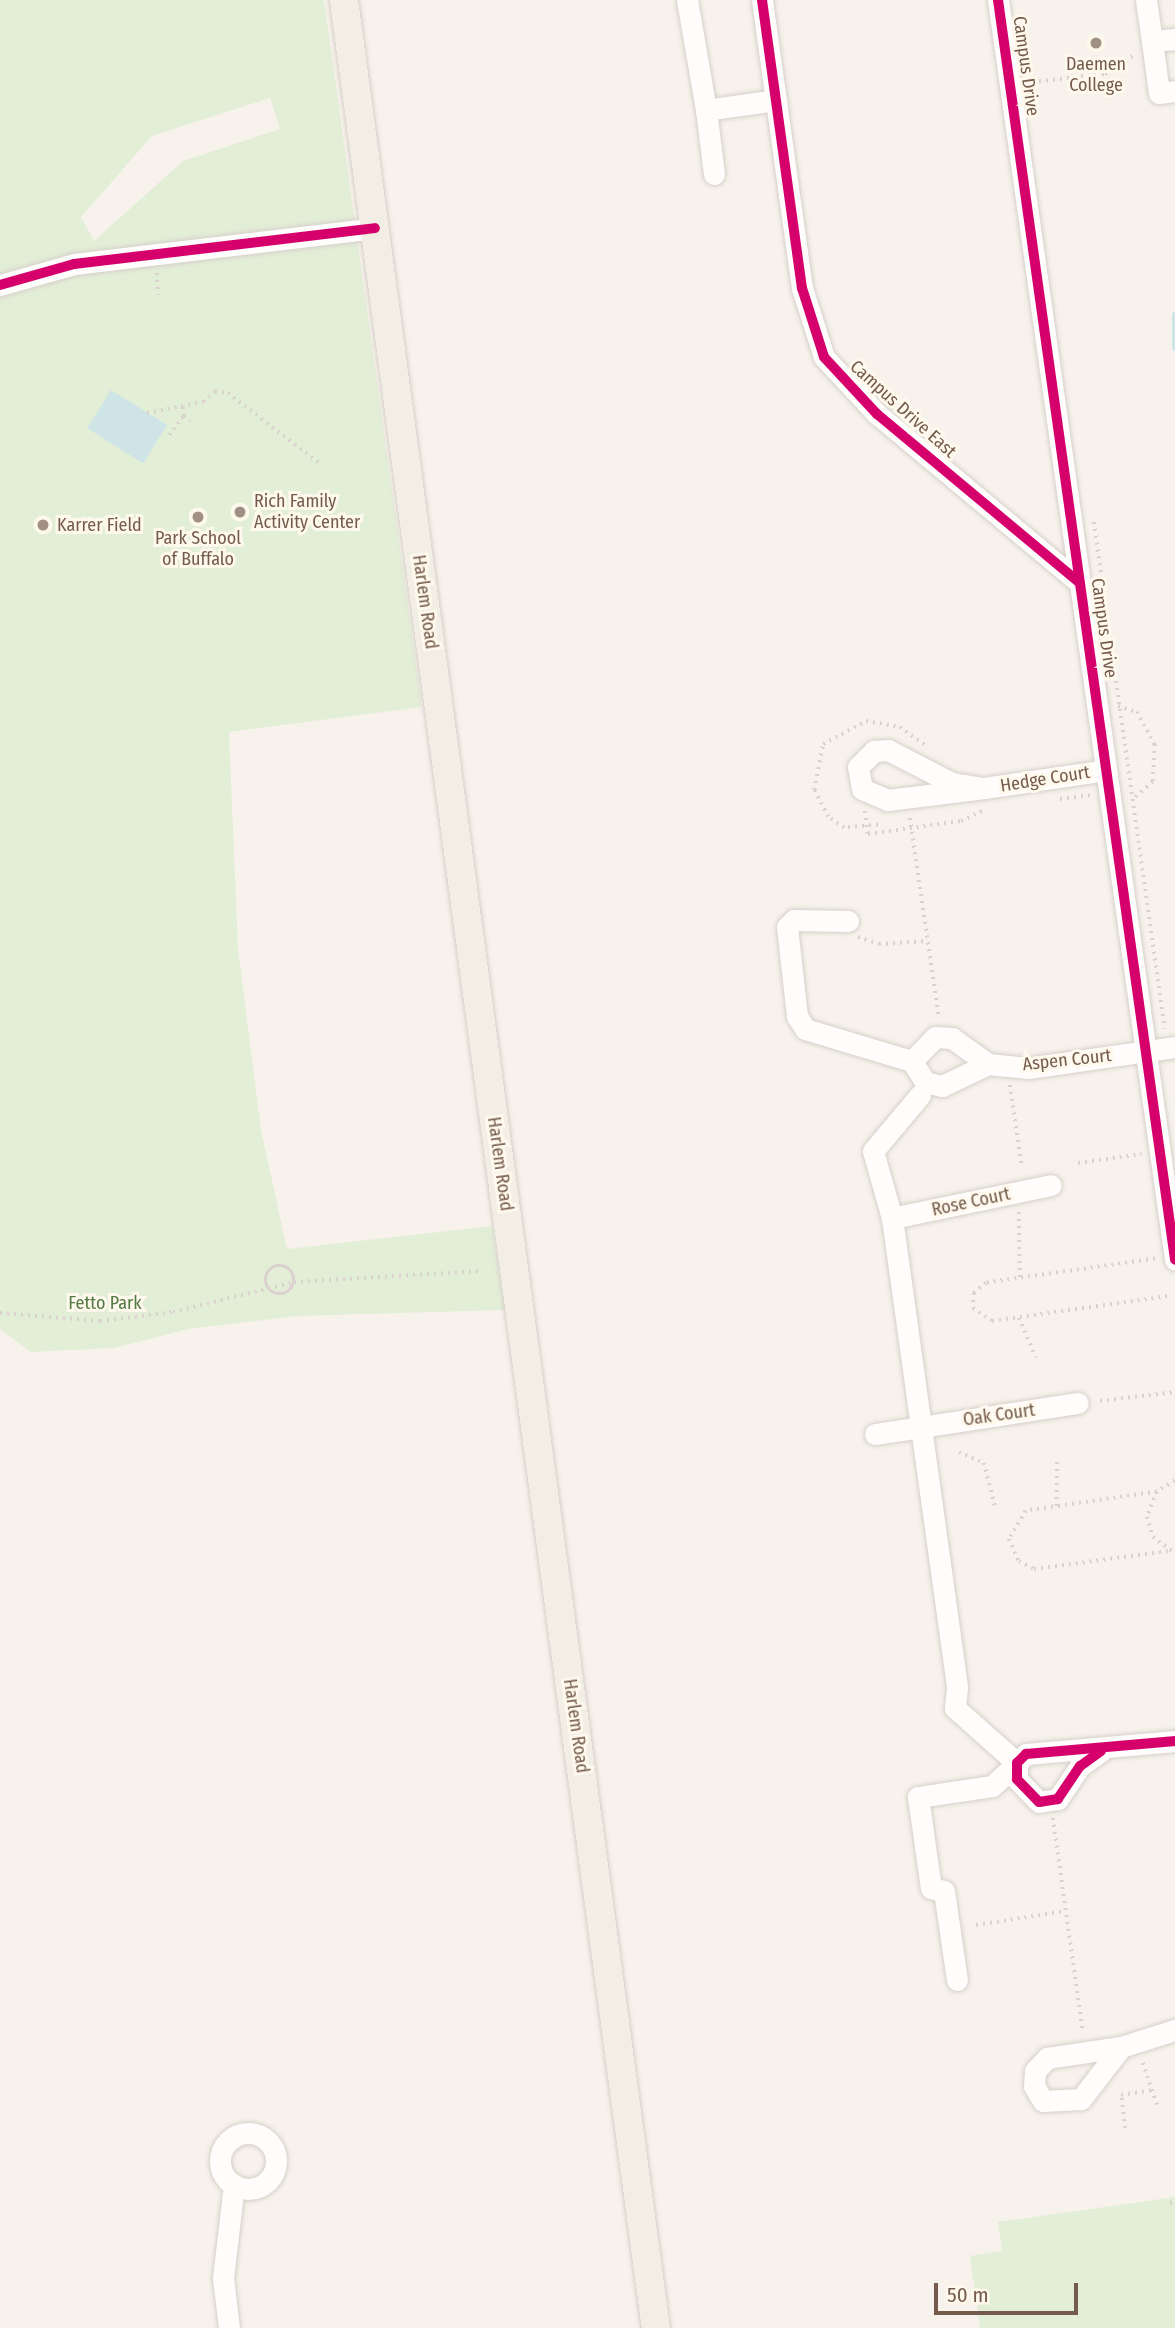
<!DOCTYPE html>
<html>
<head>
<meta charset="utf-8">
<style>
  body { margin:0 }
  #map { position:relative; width:1175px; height:2328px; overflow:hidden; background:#f7f3ec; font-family:"Fira Sans Condensed",sans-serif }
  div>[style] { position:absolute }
  .green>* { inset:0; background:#e3eed7 }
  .water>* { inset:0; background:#cee4e7; transform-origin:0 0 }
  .stream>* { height:6px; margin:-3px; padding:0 3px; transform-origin:3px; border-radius:3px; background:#cee4e7 }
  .path>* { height:3.5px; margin-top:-1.75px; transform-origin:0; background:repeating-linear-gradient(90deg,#dad2ce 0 2px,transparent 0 7px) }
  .path>.ring { margin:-1.75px; padding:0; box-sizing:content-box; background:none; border:3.5px solid #dad2ce; border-radius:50% }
  .roads { filter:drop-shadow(0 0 2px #d6d0ca) drop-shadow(0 0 2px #d6d0ca) }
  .minor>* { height:21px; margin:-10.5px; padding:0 10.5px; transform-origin:10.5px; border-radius:10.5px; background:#fefdfc }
  .minor>.ring { margin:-10.5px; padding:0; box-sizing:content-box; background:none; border:21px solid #fefdfc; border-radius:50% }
  .major>* { height:28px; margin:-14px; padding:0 14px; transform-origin:14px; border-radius:14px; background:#f2eee6 }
  .cycleway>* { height:10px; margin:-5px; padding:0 5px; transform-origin:5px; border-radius:5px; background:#d6006c }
  .dots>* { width:19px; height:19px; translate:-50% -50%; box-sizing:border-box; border:4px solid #fef8ed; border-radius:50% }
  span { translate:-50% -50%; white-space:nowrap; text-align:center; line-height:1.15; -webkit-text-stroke:6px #fef8ed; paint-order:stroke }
  .poi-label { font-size:18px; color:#755b4c }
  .left { translate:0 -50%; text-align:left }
  .street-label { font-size:18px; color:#755b4c }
  .park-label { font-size:18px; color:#547a44 }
  .scale { position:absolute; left:934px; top:2283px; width:144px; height:32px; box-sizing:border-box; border:4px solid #755b4c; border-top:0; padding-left:9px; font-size:21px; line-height:24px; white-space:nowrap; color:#755b4c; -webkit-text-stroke:5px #fef8ed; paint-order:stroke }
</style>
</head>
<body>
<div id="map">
  <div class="green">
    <i style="clip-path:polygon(evenodd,0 0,324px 0,422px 707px,229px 732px,238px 949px,261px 1130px,287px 1249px,492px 1226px,505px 1310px,297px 1316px,188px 1329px,114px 1348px,31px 1352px,0 1329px,0 0,270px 98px,280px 129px,183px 161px,94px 241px,81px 217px,152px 136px,270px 98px)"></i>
    <i style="clip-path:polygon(1175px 2197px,1175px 2328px,980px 2328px,970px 2256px,1002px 2251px,998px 2222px)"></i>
  </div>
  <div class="water">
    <i style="left:111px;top:390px;width:66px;height:45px;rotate:32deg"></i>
  </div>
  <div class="stream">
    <i style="left:1175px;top:315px;width:33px;rotate:90deg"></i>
  </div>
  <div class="path">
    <i style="left:1120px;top:66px;width:19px;rotate:-39deg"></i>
    <i style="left:1032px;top:82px;width:73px;rotate:-6.3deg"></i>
    <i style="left:1105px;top:74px;width:17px;rotate:-28deg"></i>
    <i style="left:1120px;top:66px;width:7px;rotate:-90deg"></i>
    <i style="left:157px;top:273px;width:22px;rotate:87deg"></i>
    <i style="left:147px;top:413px;width:57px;rotate:-11.1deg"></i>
    <i style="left:203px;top:402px;width:16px;rotate:-43deg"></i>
    <i style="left:215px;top:391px;width:13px;rotate:9deg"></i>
    <i style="left:228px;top:393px;width:118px;rotate:37.5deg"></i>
    <i style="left:184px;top:416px;width:8px;rotate:40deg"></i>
    <i style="left:169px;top:435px;width:24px;rotate:-52deg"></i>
    <i style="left:184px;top:416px;width:10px;rotate:-101deg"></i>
    <i style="left:1094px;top:522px;width:512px;rotate:82.03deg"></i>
    <i style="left:1118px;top:706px;width:20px;rotate:18deg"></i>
    <i style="left:1137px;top:712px;width:37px;rotate:61deg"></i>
    <i style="left:1155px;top:744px;width:38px;rotate:93deg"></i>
    <i style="left:1153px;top:782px;width:28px;rotate:139deg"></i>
    <i style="left:1060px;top:799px;width:31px;rotate:-7deg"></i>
    <i style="left:865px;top:811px;width:23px;rotate:83deg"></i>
    <i style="left:868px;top:834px;width:94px;rotate:-8deg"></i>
    <i style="left:961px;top:821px;width:25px;rotate:-26deg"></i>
    <i style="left:910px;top:818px;width:201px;rotate:81.7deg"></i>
    <i style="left:878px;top:825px;width:34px;rotate:175deg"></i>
    <i style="left:844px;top:828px;width:19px;rotate:-145deg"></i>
    <i style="left:828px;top:817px;width:30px;rotate:-117deg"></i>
    <i style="left:814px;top:790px;width:47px;rotate:-78.9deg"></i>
    <i style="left:823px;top:744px;width:49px;rotate:-28.1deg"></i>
    <i style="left:866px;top:721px;width:35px;rotate:10deg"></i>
    <i style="left:900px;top:727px;width:31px;rotate:36deg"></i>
    <i style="left:858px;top:937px;width:22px;rotate:18deg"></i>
    <i style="left:879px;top:944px;width:49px;rotate:-3.5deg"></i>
    <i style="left:1010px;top:1085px;width:82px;rotate:81.6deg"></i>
    <i style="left:1078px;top:1163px;width:64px;rotate:-8.1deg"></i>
    <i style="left:1019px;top:1212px;width:66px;rotate:89.1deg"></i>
    <i style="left:1155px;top:1259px;width:171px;rotate:171.9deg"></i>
    <i style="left:986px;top:1283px;width:16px;rotate:140deg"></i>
    <i style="left:974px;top:1293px;width:15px;rotate:94deg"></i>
    <i style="left:973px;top:1308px;width:23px;rotate:34deg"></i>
    <i style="left:992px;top:1321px;width:178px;rotate:-8.1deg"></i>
    <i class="ring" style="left:266px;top:1266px;width:24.5px;height:24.5px"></i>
    <i style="left:0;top:1313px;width:100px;rotate:4.6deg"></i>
    <i style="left:100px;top:1321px;width:74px;rotate:-7deg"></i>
    <i style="left:173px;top:1312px;width:125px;rotate:-13.9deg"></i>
    <i style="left:294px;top:1282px;width:186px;rotate:-3.4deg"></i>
    <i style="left:1019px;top:1318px;width:43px;rotate:66.4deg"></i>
    <i style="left:1100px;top:1401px;width:75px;rotate:-6.9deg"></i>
    <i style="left:959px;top:1452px;width:27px;rotate:24deg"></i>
    <i style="left:984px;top:1463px;width:49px;rotate:75.7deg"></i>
    <i style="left:1175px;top:1481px;width:21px;rotate:149deg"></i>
    <i style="left:1157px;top:1492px;width:27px;rotate:112deg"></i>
    <i style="left:1147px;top:1517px;width:21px;rotate:73deg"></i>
    <i style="left:1153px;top:1537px;width:27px;rotate:36deg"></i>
    <i style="left:1157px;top:1492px;width:132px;rotate:171.7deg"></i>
    <i style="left:1026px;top:1511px;width:33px;rotate:121deg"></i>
    <i style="left:1009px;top:1539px;width:24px;rotate:66deg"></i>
    <i style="left:1019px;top:1561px;width:17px;rotate:28deg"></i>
    <i style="left:1034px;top:1569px;width:135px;rotate:-7.7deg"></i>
    <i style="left:1056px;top:1506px;width:47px;rotate:-88.8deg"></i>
    <i style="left:1053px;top:1818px;width:216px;rotate:82deg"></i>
    <i style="left:976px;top:1925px;width:91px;rotate:-8.8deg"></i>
    <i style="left:1143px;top:2063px;width:46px;rotate:71.2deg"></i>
    <i style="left:1125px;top:2128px;width:33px;rotate:-97deg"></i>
    <i style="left:1121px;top:2095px;width:32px;rotate:-9deg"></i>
    <i style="left:1170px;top:2203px;width:5px;rotate:-11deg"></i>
  </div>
  <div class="roads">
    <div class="minor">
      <i style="left:687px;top:0;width:112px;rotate:80.2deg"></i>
      <i style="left:762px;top:0;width:291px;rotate:82.1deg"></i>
      <i style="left:802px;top:288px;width:72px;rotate:72.3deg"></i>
      <i style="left:824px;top:357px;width:78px;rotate:47.1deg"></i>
      <i style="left:877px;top:414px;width:264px;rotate:39.8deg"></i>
      <i style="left:998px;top:0;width:1272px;rotate:82deg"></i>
      <i style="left:1146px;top:0;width:41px;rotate:81.7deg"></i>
      <i style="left:1152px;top:41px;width:23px;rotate:-5deg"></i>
      <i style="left:1152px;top:41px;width:52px;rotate:82.3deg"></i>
      <i style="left:1159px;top:93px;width:16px;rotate:-7deg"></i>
      <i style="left:714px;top:174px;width:64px;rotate:-97.1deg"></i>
      <i style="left:706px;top:110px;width:71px;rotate:-8.1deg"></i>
      <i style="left:0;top:285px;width:77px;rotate:-15.8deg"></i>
      <i style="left:74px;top:264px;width:303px;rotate:-6.8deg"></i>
      <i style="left:984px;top:788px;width:97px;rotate:172.9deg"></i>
      <i style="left:888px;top:800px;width:28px;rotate:-157deg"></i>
      <i style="left:862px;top:789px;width:22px;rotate:-100deg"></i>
      <i style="left:858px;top:767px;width:23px;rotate:-45deg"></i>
      <i style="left:874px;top:751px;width:14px;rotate:-4deg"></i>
      <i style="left:888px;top:750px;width:72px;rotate:27.3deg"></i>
      <i style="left:952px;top:783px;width:32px;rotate:9deg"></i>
      <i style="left:984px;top:788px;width:123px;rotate:-8.4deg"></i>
      <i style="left:848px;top:921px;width:54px;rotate:-178.9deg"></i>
      <i style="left:794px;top:920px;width:10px;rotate:135deg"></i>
      <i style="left:787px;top:927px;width:90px;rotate:83.6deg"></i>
      <i style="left:797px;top:1016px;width:15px;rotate:58deg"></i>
      <i style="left:805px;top:1029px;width:112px;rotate:16.7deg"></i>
      <i style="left:988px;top:1064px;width:51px;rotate:154.4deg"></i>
      <i style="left:942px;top:1086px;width:17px;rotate:-167deg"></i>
      <i style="left:925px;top:1082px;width:25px;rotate:-122deg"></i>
      <i style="left:912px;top:1061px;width:33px;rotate:-46deg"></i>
      <i style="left:935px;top:1037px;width:17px;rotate:3deg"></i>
      <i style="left:952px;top:1038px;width:44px;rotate:35.8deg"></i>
      <i style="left:988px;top:1064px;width:40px;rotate:5.7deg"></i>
      <i style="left:1028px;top:1068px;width:148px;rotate:-8.1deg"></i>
      <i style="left:920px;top:1095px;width:73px;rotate:130deg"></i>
      <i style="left:873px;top:1151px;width:70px;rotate:74.2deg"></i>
      <i style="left:892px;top:1218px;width:474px;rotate:82.1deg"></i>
      <i style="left:957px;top:1688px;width:20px;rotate:96deg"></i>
      <i style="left:955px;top:1708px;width:83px;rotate:41.6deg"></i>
      <i style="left:1017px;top:1763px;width:34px;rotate:137deg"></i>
      <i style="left:992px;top:1786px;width:75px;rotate:171.5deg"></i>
      <i style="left:918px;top:1797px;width:92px;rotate:81.9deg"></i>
      <i style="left:931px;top:1888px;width:13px;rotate:13deg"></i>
      <i style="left:944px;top:1891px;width:90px;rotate:81.7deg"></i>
      <i style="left:892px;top:1218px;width:162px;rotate:-11.7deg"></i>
      <i style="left:875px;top:1434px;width:205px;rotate:-8.7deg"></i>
      <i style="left:1101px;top:1751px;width:26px;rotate:144deg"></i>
      <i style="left:1080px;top:1766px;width:40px;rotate:124deg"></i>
      <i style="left:1058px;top:1799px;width:19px;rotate:171deg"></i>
      <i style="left:1039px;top:1802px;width:32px;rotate:-134deg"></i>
      <i style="left:1017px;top:1779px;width:16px;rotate:-90deg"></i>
      <i style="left:1017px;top:1763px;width:13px;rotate:-45deg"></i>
      <i style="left:1026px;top:1754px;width:150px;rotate:-5deg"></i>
      <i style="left:1121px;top:2047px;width:66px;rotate:127.6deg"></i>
      <i style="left:1081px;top:2099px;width:38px;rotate:177deg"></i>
      <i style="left:1043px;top:2101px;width:17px;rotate:-121deg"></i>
      <i style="left:1034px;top:2086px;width:15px;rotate:-86deg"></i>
      <i style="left:1035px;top:2071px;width:18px;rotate:-47deg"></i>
      <i style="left:1047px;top:2058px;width:75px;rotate:-8.5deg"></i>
      <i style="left:1121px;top:2047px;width:57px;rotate:-17.5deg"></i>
      <i class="ring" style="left:220px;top:2133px;width:35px;height:35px"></i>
      <i style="left:229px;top:2328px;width:50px;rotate:-96.8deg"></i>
      <i style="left:223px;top:2278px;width:94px;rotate:-83.3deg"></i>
    </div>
    <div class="major">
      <i style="left:344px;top:0;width:2349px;rotate:82.37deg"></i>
    </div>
  </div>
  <div class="cycleway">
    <i style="left:762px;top:0;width:291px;rotate:82.1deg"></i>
    <i style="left:802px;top:288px;width:72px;rotate:72.3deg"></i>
    <i style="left:824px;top:357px;width:78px;rotate:47.1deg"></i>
    <i style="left:877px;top:414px;width:264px;rotate:39.8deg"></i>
    <i style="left:998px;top:0;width:1272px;rotate:82deg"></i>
    <i style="left:0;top:285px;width:77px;rotate:-15.8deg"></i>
    <i style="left:74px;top:264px;width:303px;rotate:-6.8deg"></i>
    <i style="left:1101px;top:1751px;width:26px;rotate:144deg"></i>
    <i style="left:1080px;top:1766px;width:40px;rotate:124deg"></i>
    <i style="left:1058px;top:1799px;width:19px;rotate:171deg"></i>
    <i style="left:1039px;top:1802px;width:32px;rotate:-134deg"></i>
    <i style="left:1017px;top:1779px;width:16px;rotate:-90deg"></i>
    <i style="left:1017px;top:1763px;width:13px;rotate:-45deg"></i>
    <i style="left:1026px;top:1754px;width:150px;rotate:-5deg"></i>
  </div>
  <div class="dots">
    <i style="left:1096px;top:43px;background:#a29084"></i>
    <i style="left:240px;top:512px;background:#a29084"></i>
    <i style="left:198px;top:517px;background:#a29084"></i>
    <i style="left:43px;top:525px;background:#a29084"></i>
  </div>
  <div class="poi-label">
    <span style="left:1096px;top:75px">Daemen<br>College</span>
    <span class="left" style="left:254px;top:512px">Rich Family<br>Activity Center</span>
    <span class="left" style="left:57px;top:525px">Karrer Field</span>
    <span style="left:198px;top:549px">Park School<br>of Buffalo</span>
  </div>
  <div class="street-label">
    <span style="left:1026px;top:66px;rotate:82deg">Campus Drive</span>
    <span style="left:903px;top:409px;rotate:42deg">Campus Drive East</span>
    <span style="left:425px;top:602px;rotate:82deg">Harlem Road</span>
    <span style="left:1104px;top:628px;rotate:82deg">Campus Drive</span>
    <span style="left:1045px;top:779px;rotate:-9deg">Hedge Court</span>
    <span style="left:1067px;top:1060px;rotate:-6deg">Aspen Court</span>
    <span style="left:500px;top:1164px;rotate:82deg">Harlem Road</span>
    <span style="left:971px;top:1202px;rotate:-12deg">Rose Court</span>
    <span style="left:999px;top:1415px;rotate:-8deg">Oak Court</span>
    <span style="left:576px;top:1726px;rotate:82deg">Harlem Road</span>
  </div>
  <div class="park-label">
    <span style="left:105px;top:1303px">Fetto Park</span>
  </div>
  <div class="scale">50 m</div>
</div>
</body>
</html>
